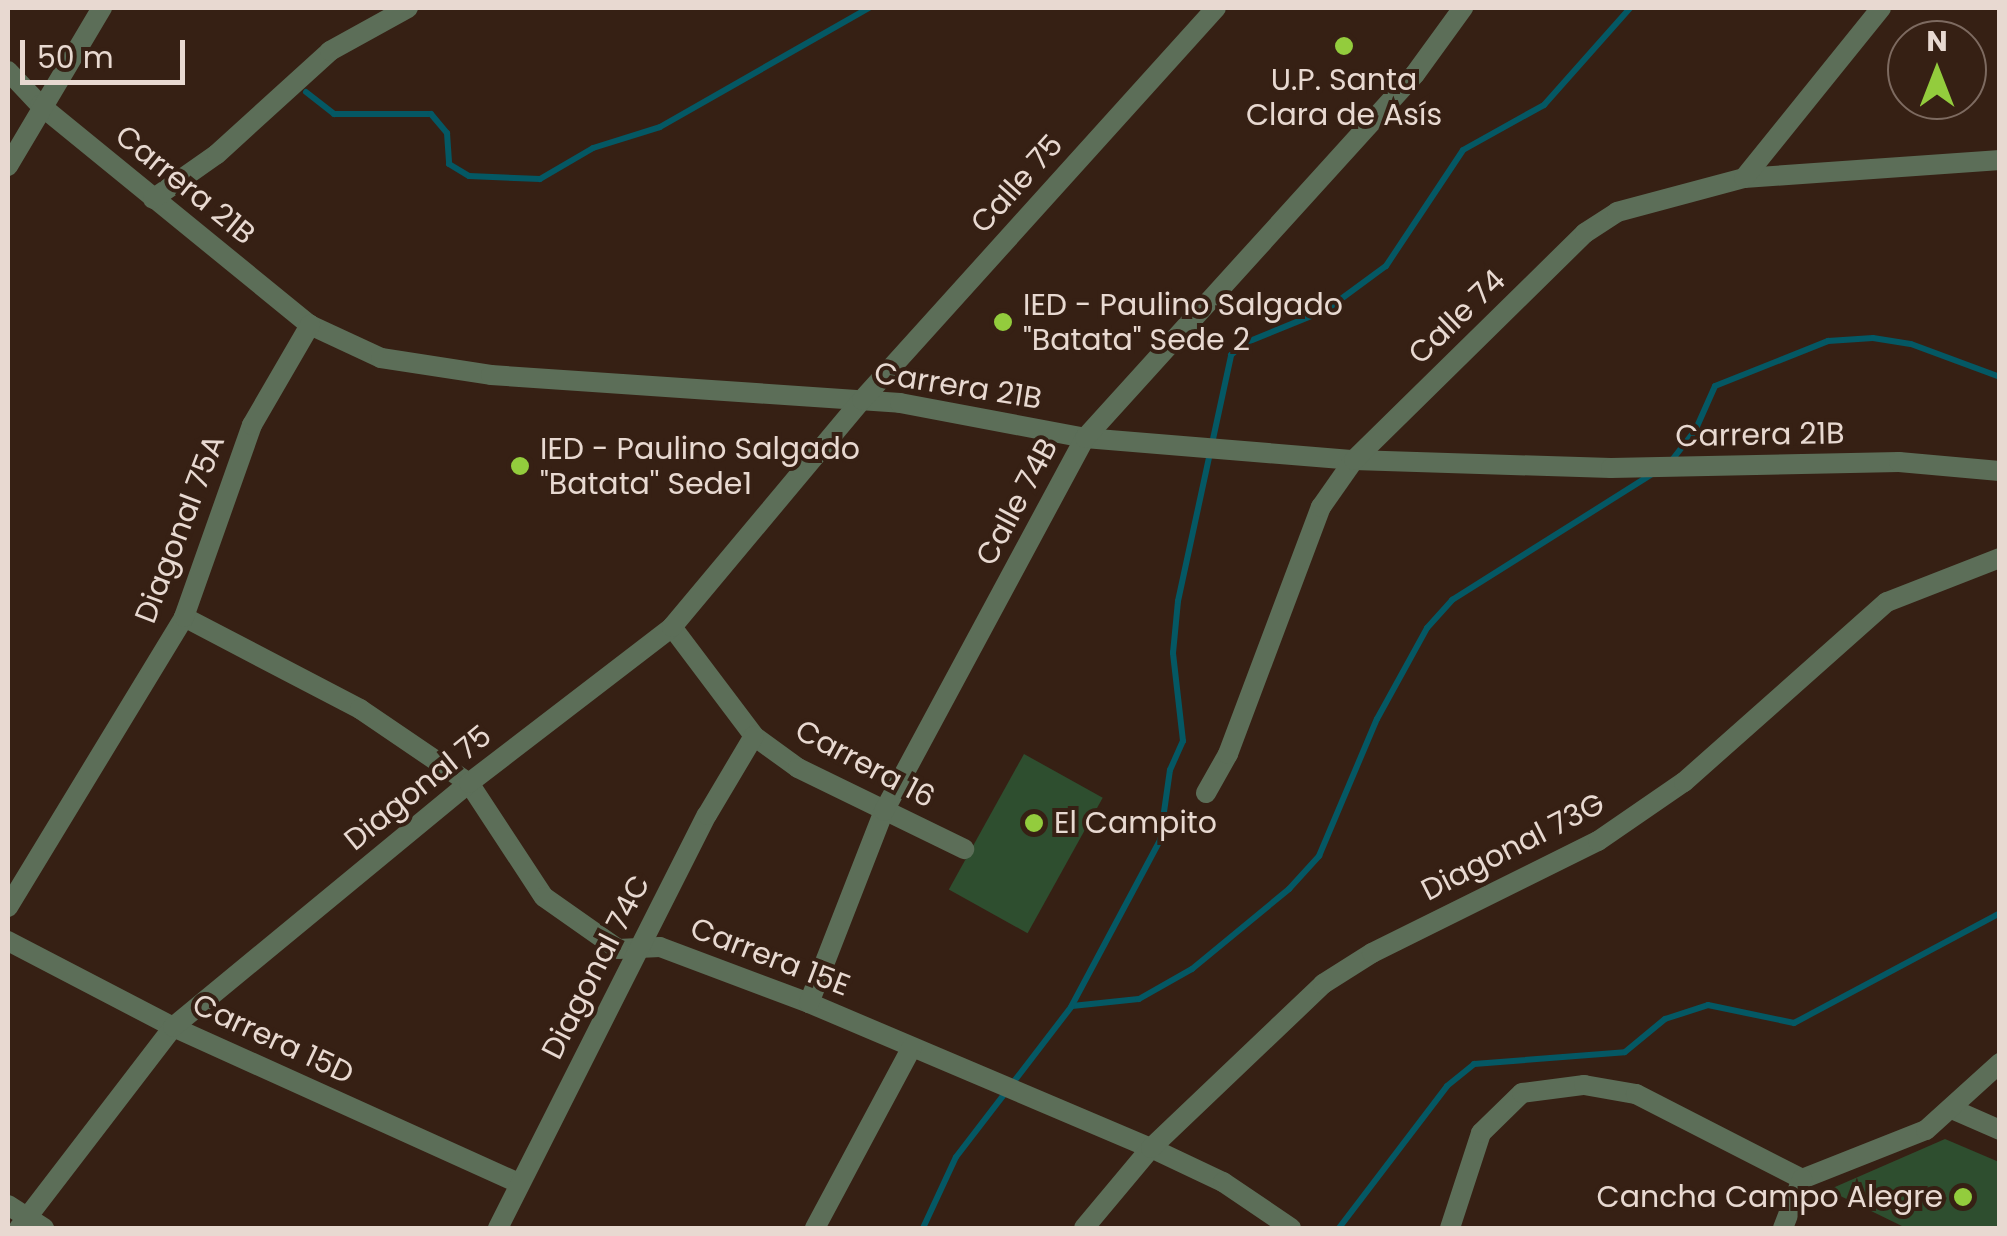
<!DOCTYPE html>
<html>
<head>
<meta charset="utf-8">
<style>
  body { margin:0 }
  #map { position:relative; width:2007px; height:1236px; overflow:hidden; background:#362014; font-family:Poppins,sans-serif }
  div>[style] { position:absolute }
  .green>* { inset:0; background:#2e4e2f; transform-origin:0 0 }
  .stream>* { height:6px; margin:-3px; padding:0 3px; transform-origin:3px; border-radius:3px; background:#045864 }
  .minor>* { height:20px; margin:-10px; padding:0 10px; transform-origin:10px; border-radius:10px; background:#5c6e58 }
  .dots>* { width:28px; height:28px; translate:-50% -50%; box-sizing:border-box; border:5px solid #362014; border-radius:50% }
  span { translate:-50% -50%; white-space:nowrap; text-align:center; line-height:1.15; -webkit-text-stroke:8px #362014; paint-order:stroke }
  .poi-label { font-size:30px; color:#e8d9d1 }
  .left { translate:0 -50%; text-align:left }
  .right { translate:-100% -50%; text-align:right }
  .street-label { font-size:30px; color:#e8d9d1 }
  .frame { position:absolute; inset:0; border:10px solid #e8d9d1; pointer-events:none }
  .north { position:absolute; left:1887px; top:20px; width:100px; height:100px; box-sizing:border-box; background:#362014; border:2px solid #7d6a60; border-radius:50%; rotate:0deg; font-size:28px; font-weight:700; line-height:40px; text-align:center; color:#e8d9d1 }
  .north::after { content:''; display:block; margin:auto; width:35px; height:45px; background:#93cc3d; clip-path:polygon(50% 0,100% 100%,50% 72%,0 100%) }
  .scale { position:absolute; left:20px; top:40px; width:165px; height:45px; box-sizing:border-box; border:5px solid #e8d9d1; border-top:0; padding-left:12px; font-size:30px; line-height:35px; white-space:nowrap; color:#e8d9d1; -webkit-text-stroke:8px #362014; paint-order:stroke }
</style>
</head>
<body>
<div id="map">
  <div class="green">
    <i style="left:1024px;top:754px;width:90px;height:155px;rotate:29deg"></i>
    <i style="clip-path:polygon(1945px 1139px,1999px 1162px,1999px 1228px,1906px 1228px,1828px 1190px)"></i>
  </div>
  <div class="stream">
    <i style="left:306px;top:92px;width:36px;rotate:38deg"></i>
    <i style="left:334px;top:114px;width:97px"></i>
    <i style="left:431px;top:114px;width:25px;rotate:50deg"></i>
    <i style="left:447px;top:133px;width:31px;rotate:86deg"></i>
    <i style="left:449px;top:164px;width:23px;rotate:31deg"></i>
    <i style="left:469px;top:176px;width:71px;rotate:2.4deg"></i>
    <i style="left:540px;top:179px;width:61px;rotate:-30.3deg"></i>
    <i style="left:593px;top:148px;width:70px;rotate:-17.4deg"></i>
    <i style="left:660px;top:127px;width:241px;rotate:-29.7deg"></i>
    <i style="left:1672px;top:460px;width:37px;rotate:-52deg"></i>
    <i style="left:1695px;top:431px;width:49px;rotate:-66deg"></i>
    <i style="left:1715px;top:386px;width:122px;rotate:-21.7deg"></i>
    <i style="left:1828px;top:341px;width:45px;rotate:-3.8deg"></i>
    <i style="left:1873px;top:338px;width:38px;rotate:9deg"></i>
    <i style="left:1911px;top:344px;width:95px;rotate:20.3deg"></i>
    <i style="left:1072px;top:1006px;width:67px;rotate:-6deg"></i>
    <i style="left:1139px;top:999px;width:61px;rotate:-29.5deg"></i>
    <i style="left:1192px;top:969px;width:126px;rotate:-39.5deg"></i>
    <i style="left:1289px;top:889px;width:45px;rotate:-47.7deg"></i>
    <i style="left:1319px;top:856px;width:149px;rotate:-67.1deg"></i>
    <i style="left:1377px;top:719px;width:104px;rotate:-61.2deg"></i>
    <i style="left:1427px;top:628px;width:38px;rotate:-48deg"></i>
    <i style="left:1452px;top:600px;width:239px;rotate:-32.2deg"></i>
    <i style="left:923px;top:1228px;width:78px;rotate:-65.1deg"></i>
    <i style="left:956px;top:1157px;width:189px;rotate:-52.5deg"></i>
    <i style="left:1071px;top:1007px;width:189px;rotate:-61.9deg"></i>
    <i style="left:1160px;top:840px;width:71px;rotate:-81.9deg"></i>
    <i style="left:1170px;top:770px;width:32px;rotate:-66deg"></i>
    <i style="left:1183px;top:741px;width:89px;rotate:-96.5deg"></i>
    <i style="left:1173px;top:653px;width:52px;rotate:-84.5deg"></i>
    <i style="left:1178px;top:601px;width:252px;rotate:-77.8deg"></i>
    <i style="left:1231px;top:355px;width:18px;rotate:-41deg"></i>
    <i style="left:1245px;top:343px;width:87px;rotate:-22.2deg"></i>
    <i style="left:1326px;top:310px;width:74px;rotate:-36.3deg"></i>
    <i style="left:1386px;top:266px;width:139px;rotate:-56.4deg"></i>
    <i style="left:1463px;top:150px;width:93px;rotate:-29.1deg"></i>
    <i style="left:1544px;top:105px;width:130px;rotate:-48.4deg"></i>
    <i style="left:1339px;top:1228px;width:178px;rotate:-52.7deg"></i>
    <i style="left:1447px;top:1086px;width:35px;rotate:-39deg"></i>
    <i style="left:1474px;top:1064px;width:151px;rotate:-4.5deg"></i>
    <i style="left:1625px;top:1052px;width:52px;rotate:-39.5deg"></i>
    <i style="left:1665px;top:1019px;width:45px;rotate:-18deg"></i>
    <i style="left:1708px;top:1005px;width:88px;rotate:11.8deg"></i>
    <i style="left:1794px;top:1023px;width:234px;rotate:-28.1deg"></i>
  </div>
  <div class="minor">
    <i style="left:8px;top:71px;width:47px;rotate:46.7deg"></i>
    <i style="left:40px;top:105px;width:348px;rotate:39.2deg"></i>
    <i style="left:310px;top:325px;width:78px;rotate:24.9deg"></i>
    <i style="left:381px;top:358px;width:111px;rotate:8.8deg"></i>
    <i style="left:491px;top:375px;width:410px;rotate:3.9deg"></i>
    <i style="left:900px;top:403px;width:188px;rotate:10.7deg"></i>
    <i style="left:1085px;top:438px;width:270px;rotate:4.7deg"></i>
    <i style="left:1354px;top:460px;width:257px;rotate:1.8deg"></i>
    <i style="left:1611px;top:468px;width:288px;rotate:-1.2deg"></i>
    <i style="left:1899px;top:462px;width:101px;rotate:5.1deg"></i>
    <i style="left:8px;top:166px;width:184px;rotate:-59.3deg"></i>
    <i style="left:1744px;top:178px;width:257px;rotate:-4deg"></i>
    <i style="left:153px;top:199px;width:78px;rotate:-35.1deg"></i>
    <i style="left:217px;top:154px;width:153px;rotate:-42.3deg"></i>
    <i style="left:330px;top:51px;width:89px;rotate:-28.9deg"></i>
    <i style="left:184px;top:617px;width:199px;rotate:27.6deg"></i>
    <i style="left:360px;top:709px;width:132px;rotate:34.2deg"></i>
    <i style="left:469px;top:783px;width:136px;rotate:56.7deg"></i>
    <i style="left:544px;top:897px;width:90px;rotate:35.1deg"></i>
    <i style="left:618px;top:949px;width:42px;rotate:-2.7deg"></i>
    <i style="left:660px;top:947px;width:159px;rotate:20.6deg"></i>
    <i style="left:809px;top:1003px;width:371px;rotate:23deg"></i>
    <i style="left:1151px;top:1148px;width:80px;rotate:25.3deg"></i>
    <i style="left:1223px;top:1182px;width:82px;rotate:34.1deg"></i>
    <i style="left:672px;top:627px;width:136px;rotate:53deg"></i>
    <i style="left:754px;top:736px;width:54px;rotate:36deg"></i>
    <i style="left:798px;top:768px;width:185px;rotate:26deg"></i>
    <i style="left:1206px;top:793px;width:45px;rotate:-60.6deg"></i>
    <i style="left:1228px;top:754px;width:264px;rotate:-69.4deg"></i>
    <i style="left:1321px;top:507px;width:57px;rotate:-54.9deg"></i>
    <i style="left:1354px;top:460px;width:324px;rotate:-44.5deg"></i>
    <i style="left:1585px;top:233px;width:38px;rotate:-33deg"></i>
    <i style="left:1617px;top:212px;width:131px;rotate:-15deg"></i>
    <i style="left:1744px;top:178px;width:218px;rotate:-51.1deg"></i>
    <i style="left:8px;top:907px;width:339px;rotate:-58.7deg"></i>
    <i style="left:184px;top:617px;width:204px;rotate:-70.5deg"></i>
    <i style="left:252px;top:425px;width:116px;rotate:-59.9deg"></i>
    <i style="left:8px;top:941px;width:186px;rotate:27.5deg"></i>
    <i style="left:173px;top:1027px;width:379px;rotate:24.3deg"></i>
    <i style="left:809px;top:1003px;width:206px;rotate:-68.7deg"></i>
    <i style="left:884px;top:811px;width:424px;rotate:-61.7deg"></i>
    <i style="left:1085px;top:438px;width:491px;rotate:-47.8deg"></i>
    <i style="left:1415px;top:74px;width:82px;rotate:-54deg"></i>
    <i style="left:1952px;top:1109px;width:52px;rotate:23.6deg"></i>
    <i style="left:1802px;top:1179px;width:133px;rotate:-21.6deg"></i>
    <i style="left:1926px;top:1130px;width:100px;rotate:-42.2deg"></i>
    <i style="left:8px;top:1205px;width:43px;rotate:32.6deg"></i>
    <i style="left:19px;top:1228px;width:253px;rotate:-52.5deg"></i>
    <i style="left:173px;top:1027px;width:384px;rotate:-39.5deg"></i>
    <i style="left:469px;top:783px;width:256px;rotate:-37.5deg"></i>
    <i style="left:672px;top:627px;width:296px;rotate:-50.1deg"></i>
    <i style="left:862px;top:400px;width:528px;rotate:-47.92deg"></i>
    <i style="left:498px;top:1228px;width:463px;rotate:-63.2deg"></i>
    <i style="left:707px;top:815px;width:92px;rotate:-59.3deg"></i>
    <i style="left:815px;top:1228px;width:205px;rotate:-61.8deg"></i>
    <i style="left:1084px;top:1228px;width:104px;rotate:-50.1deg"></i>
    <i style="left:1151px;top:1148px;width:238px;rotate:-43.6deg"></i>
    <i style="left:1323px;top:984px;width:58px;rotate:-32.3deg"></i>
    <i style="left:1372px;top:953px;width:252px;rotate:-26.4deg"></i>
    <i style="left:1598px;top:841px;width:104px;rotate:-34.5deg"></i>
    <i style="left:1684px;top:782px;width:271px;rotate:-41.6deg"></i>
    <i style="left:1887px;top:602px;width:121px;rotate:-21.3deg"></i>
    <i style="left:1450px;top:1228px;width:100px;rotate:-71.9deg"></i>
    <i style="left:1481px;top:1133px;width:57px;rotate:-44.3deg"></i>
    <i style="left:1522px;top:1093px;width:63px;rotate:-7.4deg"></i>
    <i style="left:1584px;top:1085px;width:53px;rotate:9.8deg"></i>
    <i style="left:1636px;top:1094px;width:186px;rotate:27.1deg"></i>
    <i style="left:1783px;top:1228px;width:53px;rotate:-68.8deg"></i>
  </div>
  <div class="dots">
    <i style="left:1344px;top:46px;background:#93cc3d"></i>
    <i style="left:1003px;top:322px;background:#93cc3d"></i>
    <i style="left:520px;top:466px;background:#93cc3d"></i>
    <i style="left:1034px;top:823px;background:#93cc3d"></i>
    <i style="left:1963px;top:1197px;background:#93cc3d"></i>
  </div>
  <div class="poi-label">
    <span style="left:1344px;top:97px">U.P. Santa<br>Clara de Asís</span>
    <span class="left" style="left:1023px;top:322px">IED - Paulino Salgado<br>"Batata" Sede 2</span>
    <span class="left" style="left:540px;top:466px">IED - Paulino Salgado<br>"Batata'' Sede1</span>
    <span class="left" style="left:1054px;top:823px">El Campito</span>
    <span class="right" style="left:1943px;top:1197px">Cancha Campo Alegre</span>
  </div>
  <div class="street-label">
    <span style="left:1017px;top:184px;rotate:-48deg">Calle 75</span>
    <span style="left:185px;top:185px;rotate:39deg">Carrera 21B</span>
    <span style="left:1457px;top:317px;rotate:-44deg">Calle 74</span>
    <span style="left:958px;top:386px;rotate:9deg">Carrera 21B</span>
    <span style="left:1760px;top:435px;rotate:-1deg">Carrera 21B</span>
    <span style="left:1017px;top:502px;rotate:-62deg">Calle 74B</span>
    <span style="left:180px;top:529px;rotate:-69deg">Diagonal 75A</span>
    <span style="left:865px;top:764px;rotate:28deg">Carrera 16</span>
    <span style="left:418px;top:788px;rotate:-39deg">Diagonal 75</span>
    <span style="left:1513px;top:847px;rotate:-27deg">Diagonal 73G</span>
    <span style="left:770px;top:957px;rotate:21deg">Carrera 15E</span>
    <span style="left:596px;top:967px;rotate:-63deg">Diagonal 74C</span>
    <span style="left:273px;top:1039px;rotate:25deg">Carrera 15D</span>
  </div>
  <div class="frame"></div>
  <div class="north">N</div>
  <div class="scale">50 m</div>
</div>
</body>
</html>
